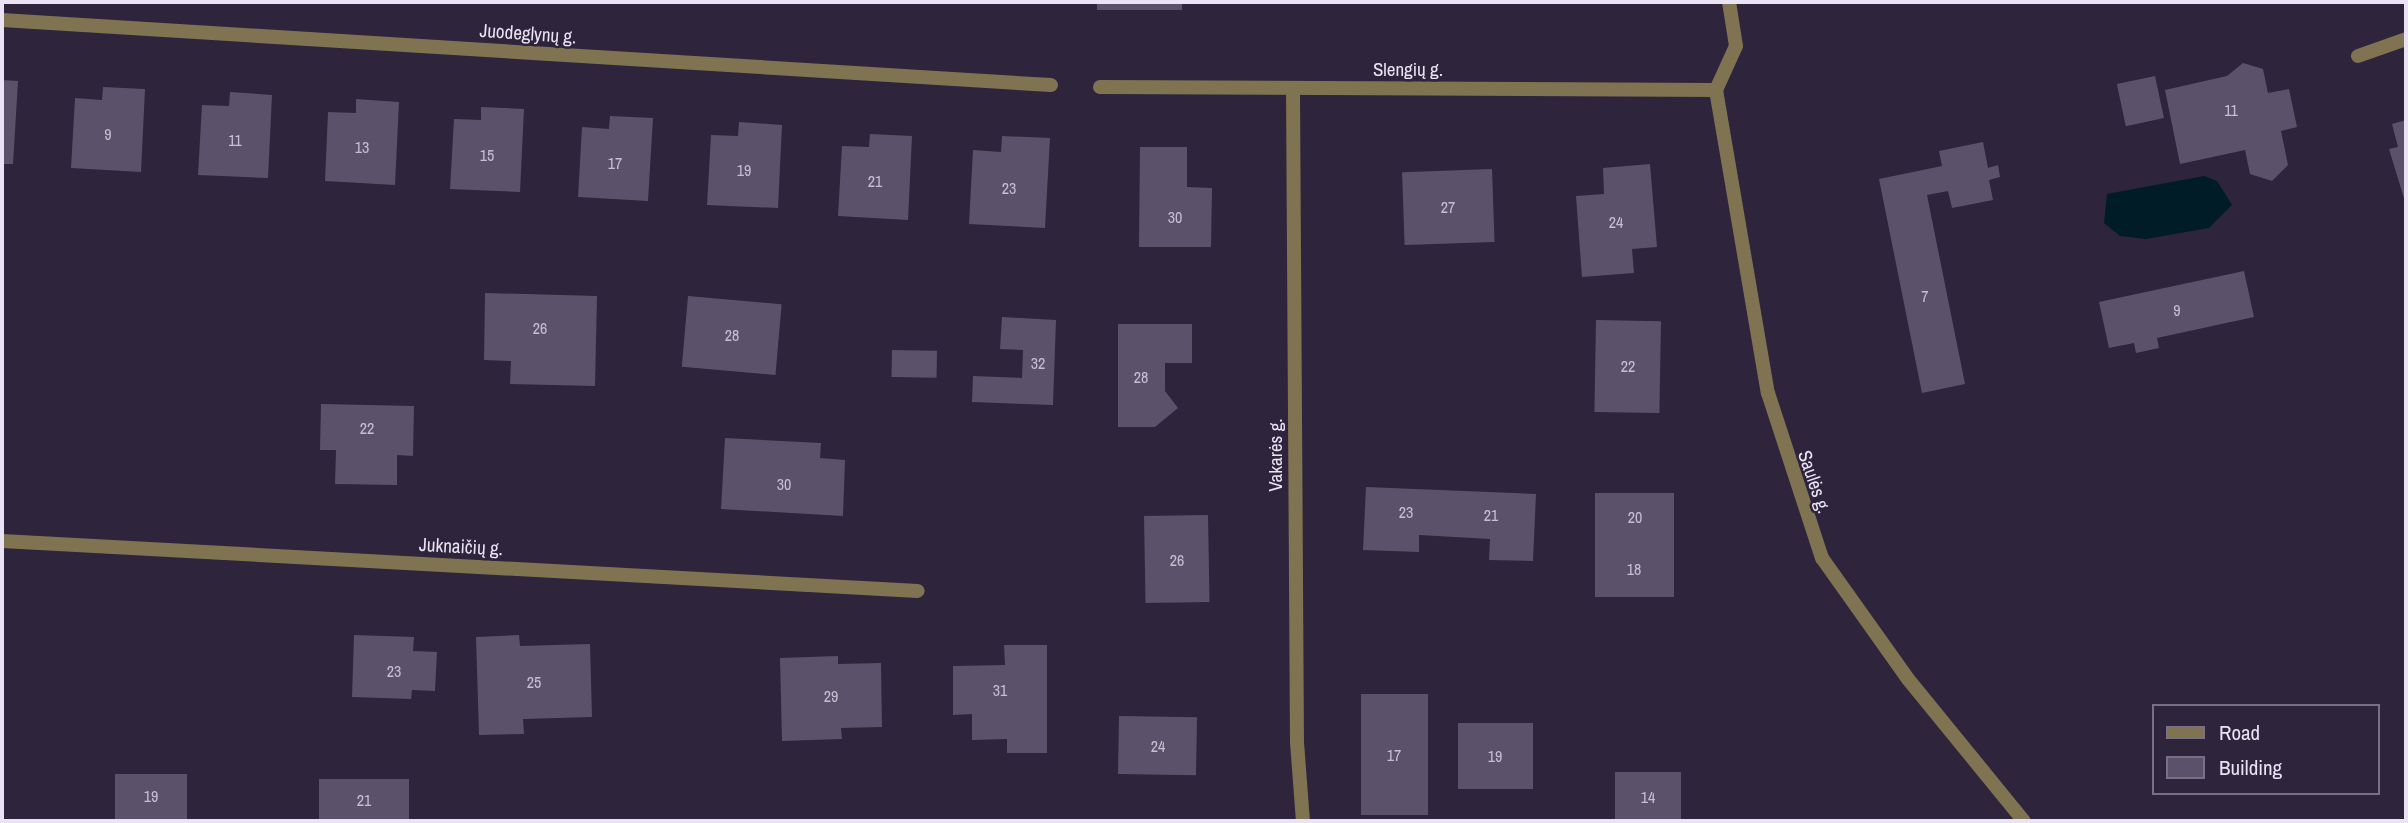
<!DOCTYPE html>
<html>
<head>
<meta charset="utf-8">
<style>
  body { margin:0 }
  #map { position:relative; width:2408px; height:823px; overflow:hidden; background:#2e243c; font-family:"Archivo Narrow",sans-serif }
  div>[style] { position:absolute }
  .water>* { inset:0; background:#001c27 }
  .building>* { inset:0; background:#5c516b; transform-origin:0 0 }
  .street>* { height:14px; margin:-7px; padding:0 7px; transform-origin:7px; border-radius:7px; background:#7f7351 }
  span { translate:-50% -50%; white-space:nowrap; text-align:center; line-height:1.15; -webkit-text-stroke:5px #2e243c; paint-order:stroke }
  .number-label { font-size:16px; color:#c6bed1 }
  .number-label span { -webkit-text-stroke-width:0 }
  .street-label { font-size:19px; color:#e9e3f3 }
  .frame { position:absolute; inset:0; border:4px solid #e9e3f3; pointer-events:none }
  .legend { position:absolute; left:2152px; top:704px; width:228px; height:91px; box-sizing:border-box; background:#2e243c; border:2px solid #797085; margin:0; padding:9px 12px; list-style:none; font-size:21px; color:#e9e3f3 }
  .legend li { display:flex; align-items:center; gap:14px; height:35px }
  .legend b { width:35px; border:2px solid #797085 }
</style>
</head>
<body>
<div id="map">
  <div class="water">
    <i style="clip-path:polygon(2204px 176px,2217px 181px,2232px 205px,2209px 228px,2146px 239px,2120px 236px,2104px 223px,2107px 194px)"></i>
  </div>
  <div class="building">
    <i style="left:1097px;top:2px;width:85px;height:8px"></i>
    <i style="clip-path:polygon(2243px 63px,2263px 69px,2268px 93px,2289px 89px,2297px 127px,2281px 131px,2288px 165px,2272px 181px,2250px 174px,2245px 150px,2180px 164px,2165px 90px,2227px 76px)"></i>
    <i style="left:2155px;top:76px;width:43px;height:39px;rotate:78deg"></i>
    <i style="clip-path:polygon(2px 80px,18px 81px,13px 164px,2px 164px)"></i>
    <i style="clip-path:polygon(103px 87px,145px 89px,141px 172px,71px 168px,75px 98px,102px 100px)"></i>
    <i style="clip-path:polygon(230px 92px,272px 95px,268px 178px,198px 175px,202px 105px,229px 106px)"></i>
    <i style="clip-path:polygon(356px 99px,399px 102px,395px 185px,325px 181px,328px 112px,356px 113px)"></i>
    <i style="clip-path:polygon(481px 107px,524px 109px,520px 192px,450px 189px,454px 119px,481px 120px)"></i>
    <i style="clip-path:polygon(610px 116px,653px 118px,648px 201px,578px 197px,582px 127px,609px 129px)"></i>
    <i style="clip-path:polygon(2406px 120px,2406px 205px,2389px 149px,2398px 147px,2392px 124px)"></i>
    <i style="clip-path:polygon(739px 122px,782px 125px,778px 208px,707px 205px,711px 135px,738px 136px)"></i>
    <i style="clip-path:polygon(870px 134px,912px 136px,908px 220px,838px 216px,842px 146px,869px 147px)"></i>
    <i style="clip-path:polygon(1002px 136px,1050px 138px,1045px 228px,969px 224px,973px 150px,1001px 152px)"></i>
    <i style="clip-path:polygon(1983px 142px,1988px 168px,1998px 165px,2000px 177px,1989px 180px,1993px 200px,1952px 208px,1948px 191px,1927px 195px,1965px 384px,1922px 393px,1879px 179px,1942px 166px,1939px 151px)"></i>
    <i style="clip-path:polygon(1140px 147px,1187px 147px,1187px 187px,1212px 188px,1211px 247px,1139px 247px)"></i>
    <i style="clip-path:polygon(1650px 164px,1657px 247px,1632px 249px,1634px 273px,1582px 277px,1576px 196px,1604px 194px,1603px 168px)"></i>
    <i style="left:1492px;top:169px;width:73px;height:90px;rotate:88deg"></i>
    <i style="clip-path:polygon(2244px 271px,2254px 317px,2157px 338px,2159px 348px,2136px 353px,2134px 343px,2109px 348px,2099px 302px)"></i>
    <i style="clip-path:polygon(485px 293px,597px 296px,595px 386px,510px 384px,511px 361px,484px 360px)"></i>
    <i style="left:688px;top:296px;width:94px;height:71px;rotate:5deg"></i>
    <i style="clip-path:polygon(1002px 317px,1056px 320px,1053px 405px,972px 402px,973px 376px,1022px 378px,1023px 350px,1000px 349px)"></i>
    <i style="left:1596px;top:320px;width:65px;height:92px;rotate:1deg"></i>
    <i style="clip-path:polygon(1118px 324px,1192px 324px,1192px 363px,1165px 363px,1165px 391px,1178px 408px,1155px 427px,1118px 427px)"></i>
    <i style="left:892px;top:350px;width:45px;height:27px;rotate:1deg"></i>
    <i style="clip-path:polygon(321px 404px,414px 406px,413px 456px,397px 455px,397px 485px,335px 484px,336px 450px,320px 450px)"></i>
    <i style="clip-path:polygon(725px 438px,821px 443px,820px 458px,845px 460px,843px 516px,721px 509px)"></i>
    <i style="clip-path:polygon(1366px 487px,1536px 494px,1533px 561px,1489px 560px,1490px 539px,1419px 535px,1419px 552px,1363px 550px)"></i>
    <i style="left:1595px;top:493px;width:79px;height:104px"></i>
    <i style="left:1208px;top:515px;width:87px;height:64px;rotate:89deg"></i>
    <i style="clip-path:polygon(354px 635px,414px 637px,413px 651px,437px 652px,435px 691px,412px 690px,411px 699px,352px 697px)"></i>
    <i style="clip-path:polygon(519px 635px,520px 646px,590px 644px,592px 717px,523px 719px,524px 734px,479px 735px,476px 637px)"></i>
    <i style="clip-path:polygon(1004px 645px,1047px 645px,1047px 753px,1007px 753px,1007px 739px,972px 740px,972px 714px,953px 715px,953px 666px,1005px 665px)"></i>
    <i style="clip-path:polygon(838px 656px,838px 664px,881px 663px,882px 727px,841px 728px,842px 739px,782px 741px,780px 658px)"></i>
    <i style="left:1428px;top:694px;width:121px;height:67px;rotate:90deg"></i>
    <i style="left:1119px;top:716px;width:78px;height:58px;rotate:1deg"></i>
    <i style="left:1458px;top:723px;width:75px;height:66px"></i>
    <i style="left:1615px;top:772px;width:66px;height:49px"></i>
    <i style="left:115px;top:774px;width:72px;height:46px"></i>
    <i style="left:409px;top:779px;width:41px;height:90px;rotate:90deg"></i>
  </div>
  <div class="street">
    <i style="left:2px;top:20px;width:1051px;rotate:3.55deg"></i>
    <i style="left:2358px;top:56px;width:51px;rotate:-19.5deg"></i>
    <i style="left:1100px;top:87px;width:616px;rotate:0.28deg"></i>
    <i style="left:1293px;top:89px;width:653px;rotate:89.65deg"></i>
    <i style="left:1297px;top:742px;width:79px;rotate:85.7deg"></i>
    <i style="left:1716px;top:90px;width:307px;rotate:80.3deg"></i>
    <i style="left:1768px;top:393px;width:174px;rotate:71.9deg"></i>
    <i style="left:1822px;top:558px;width:148px;rotate:54.6deg"></i>
    <i style="left:1908px;top:679px;width:183px;rotate:50.8deg"></i>
    <i style="left:1716px;top:90px;width:48px;rotate:-65.6deg"></i>
    <i style="left:1736px;top:46px;width:45px;rotate:-99deg"></i>
    <i style="left:2px;top:541px;width:917px;rotate:3.12deg"></i>
  </div>
  <div class="number-label">
    <span style="left:2231px;top:110px">11</span>
    <span style="left:108px;top:134px">9</span>
    <span style="left:235px;top:140px">11</span>
    <span style="left:362px;top:147px">13</span>
    <span style="left:487px;top:155px">15</span>
    <span style="left:615px;top:163px">17</span>
    <span style="left:744px;top:170px">19</span>
    <span style="left:875px;top:181px">21</span>
    <span style="left:1009px;top:188px">23</span>
    <span style="left:1448px;top:207px">27</span>
    <span style="left:1175px;top:217px">30</span>
    <span style="left:1616px;top:222px">24</span>
    <span style="left:1925px;top:296px">7</span>
    <span style="left:2177px;top:310px">9</span>
    <span style="left:540px;top:328px">26</span>
    <span style="left:732px;top:335px">28</span>
    <span style="left:1038px;top:363px">32</span>
    <span style="left:1628px;top:366px">22</span>
    <span style="left:1141px;top:377px">28</span>
    <span style="left:367px;top:428px">22</span>
    <span style="left:784px;top:484px">30</span>
    <span style="left:1406px;top:512px">23</span>
    <span style="left:1491px;top:515px">21</span>
    <span style="left:1635px;top:517px">20</span>
    <span style="left:1177px;top:560px">26</span>
    <span style="left:1634px;top:569px">18</span>
    <span style="left:394px;top:671px">23</span>
    <span style="left:534px;top:682px">25</span>
    <span style="left:1000px;top:690px">31</span>
    <span style="left:831px;top:696px">29</span>
    <span style="left:1158px;top:746px">24</span>
    <span style="left:1394px;top:755px">17</span>
    <span style="left:1495px;top:756px">19</span>
    <span style="left:151px;top:796px">19</span>
    <span style="left:1648px;top:797px">14</span>
    <span style="left:364px;top:800px">21</span>
  </div>
  <div class="street-label">
    <span style="left:528px;top:34px;rotate:4deg">Juodeglynų g.</span>
    <span style="left:1408px;top:70px">Slengių g.</span>
    <span style="left:1276px;top:455px;rotate:-90deg">Vakarės g.</span>
    <span style="left:1814px;top:482px;rotate:71deg">Saulės g.</span>
    <span style="left:461px;top:547px;rotate:3deg">Juknaičių g.</span>
  </div>
  <div class="frame"></div>
  <ul class="legend">
  <li><b style="height:9px;background:#7f7351"></b>Road</li>
  <li><b style="height:19px;background:#5c516b"></b>Building</li>
  </ul>
</div>
</body>
</html>
